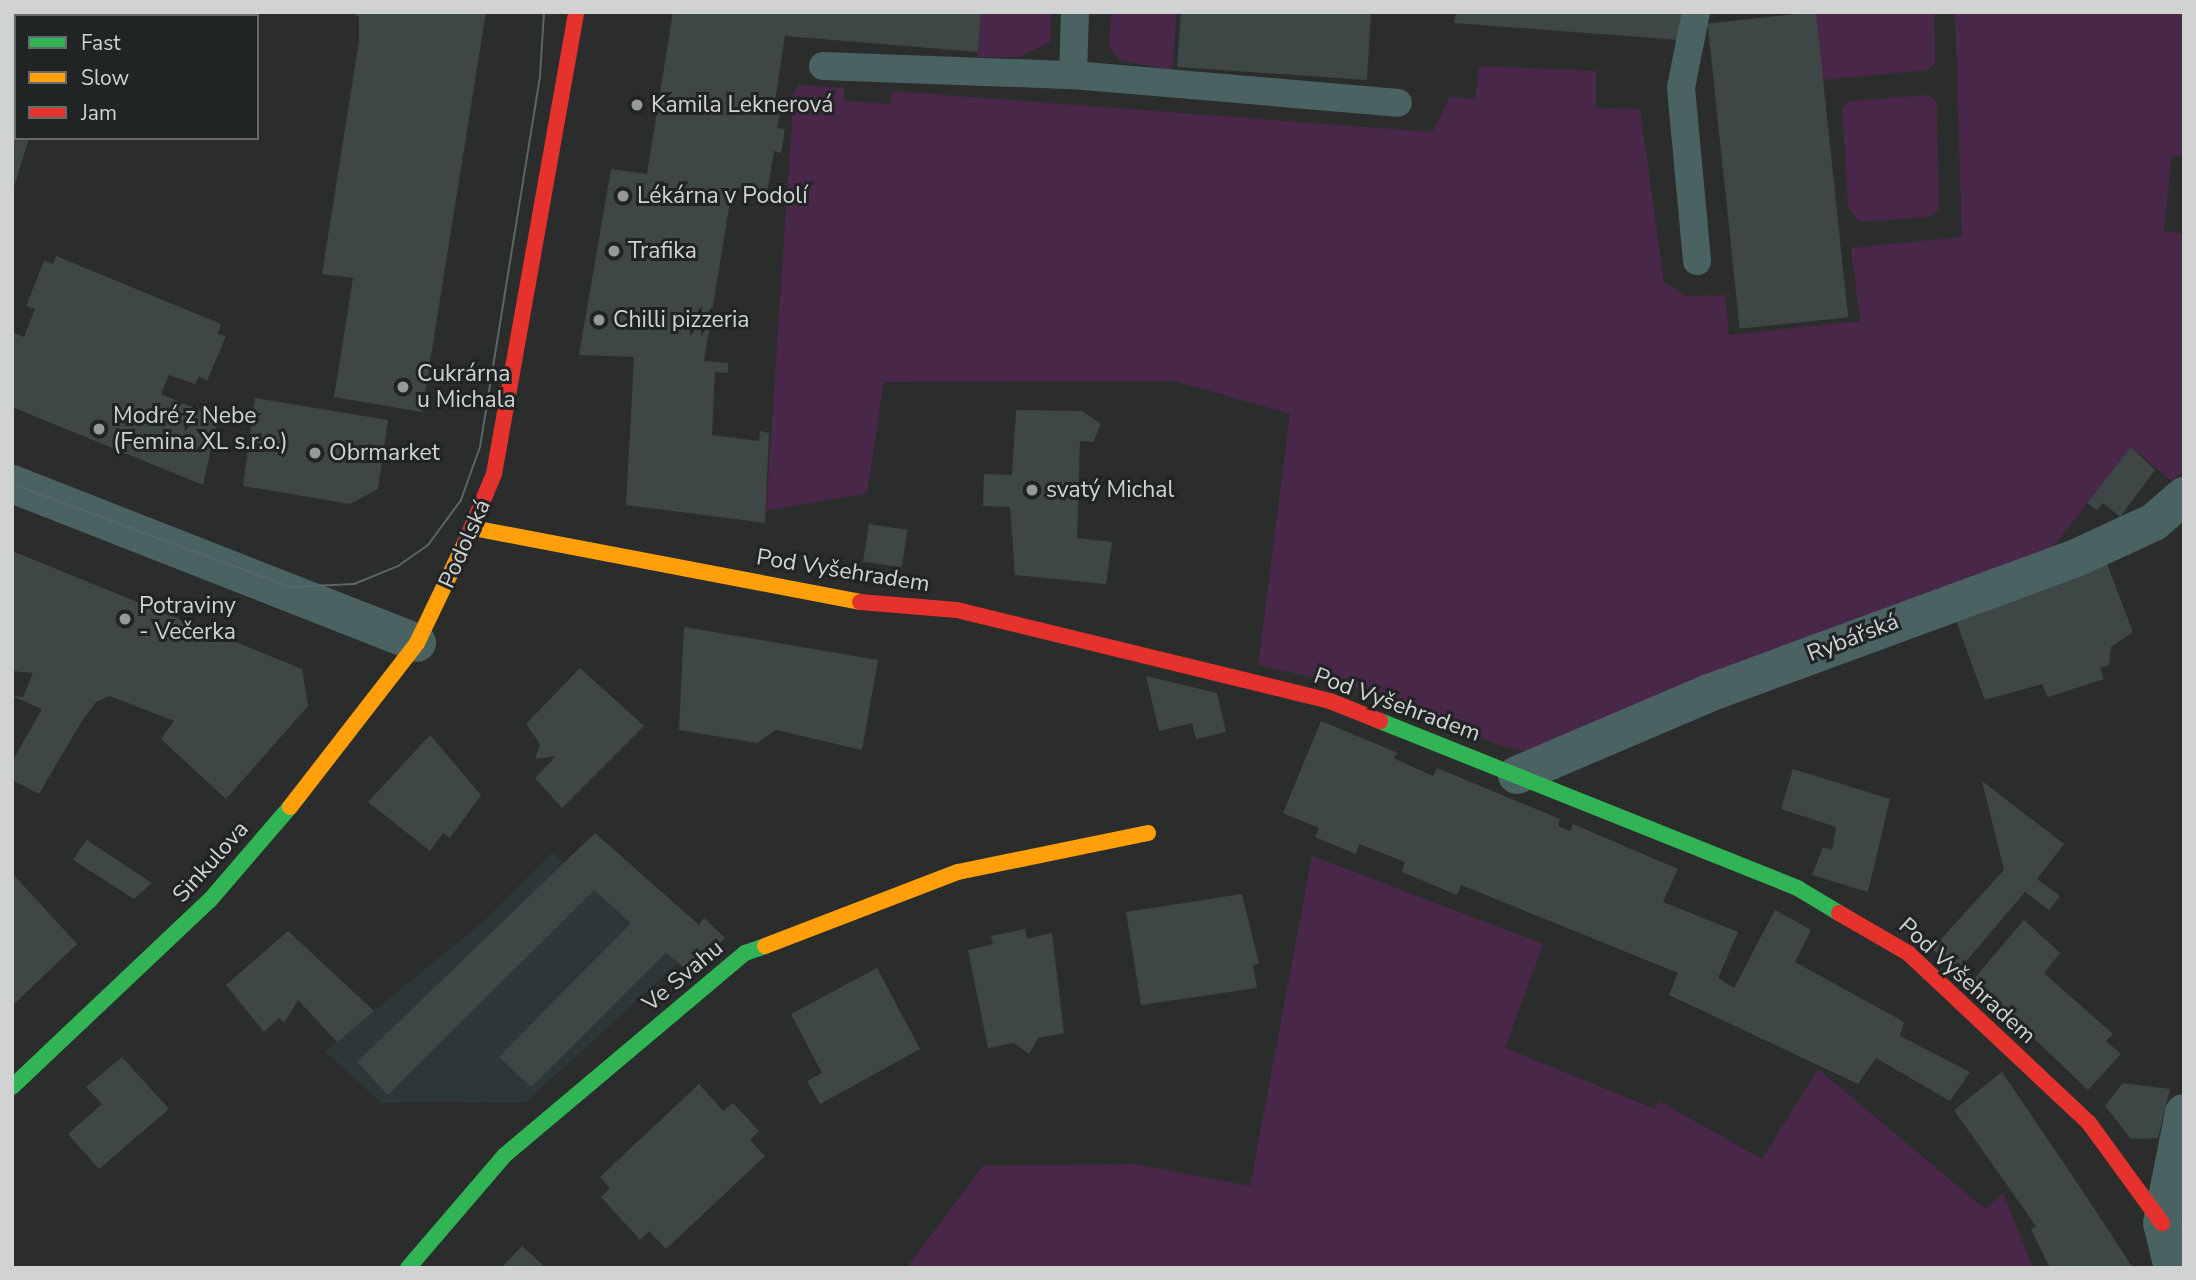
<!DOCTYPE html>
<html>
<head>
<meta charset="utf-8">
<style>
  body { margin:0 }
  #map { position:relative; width:2196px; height:1280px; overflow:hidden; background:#2b2d2c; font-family:"Nunito Sans",sans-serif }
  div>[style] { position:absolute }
  .built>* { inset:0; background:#2e3737 }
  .green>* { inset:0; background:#492748 }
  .building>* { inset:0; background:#3e4746; transform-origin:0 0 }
  .lane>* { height:28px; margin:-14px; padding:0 14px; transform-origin:14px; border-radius:14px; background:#4a6262 }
  .street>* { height:38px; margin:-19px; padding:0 19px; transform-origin:19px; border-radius:19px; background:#4a6262 }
  .fast>* { height:16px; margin:-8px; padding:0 8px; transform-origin:8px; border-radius:8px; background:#30b455 }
  .slow>* { height:16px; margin:-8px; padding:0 8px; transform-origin:8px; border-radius:8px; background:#ff9f0a }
  .jam>* { height:16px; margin:-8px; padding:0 8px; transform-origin:8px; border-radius:8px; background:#e5322d }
  .tram>* { height:2px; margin:-1px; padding:0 1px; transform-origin:1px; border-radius:1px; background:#586867 }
  .dots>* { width:19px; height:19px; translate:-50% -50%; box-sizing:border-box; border:4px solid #212424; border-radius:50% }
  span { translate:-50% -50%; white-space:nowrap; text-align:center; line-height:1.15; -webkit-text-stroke:6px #212424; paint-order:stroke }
  .poi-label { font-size:23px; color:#d1d3d3 }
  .left { translate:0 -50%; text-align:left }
  .street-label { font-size:23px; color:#d1d3d3 }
  .frame { position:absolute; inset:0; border:14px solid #d1d3d3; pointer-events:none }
  .legend { position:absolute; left:14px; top:14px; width:245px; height:126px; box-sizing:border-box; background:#212424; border:2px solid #676a6a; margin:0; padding:9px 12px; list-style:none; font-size:21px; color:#d1d3d3 }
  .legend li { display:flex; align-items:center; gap:14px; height:35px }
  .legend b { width:35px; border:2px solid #676a6a }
</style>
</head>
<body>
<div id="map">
  <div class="built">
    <i style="clip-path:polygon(552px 853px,678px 963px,526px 1102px,381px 1103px,325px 1051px,483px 922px)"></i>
  </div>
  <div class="green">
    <i style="clip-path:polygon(981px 12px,1052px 12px,1050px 42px,1019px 57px,978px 57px)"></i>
    <i style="clip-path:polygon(1111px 12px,1177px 12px,1172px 70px,1119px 60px,1109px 46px)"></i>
    <i style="clip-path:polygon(1816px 12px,1934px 12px,1935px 64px,1927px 70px,1823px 80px)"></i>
    <i style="clip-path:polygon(1955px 12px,2184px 12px,2184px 156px,2172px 155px,2164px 231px,2184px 234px,2184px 472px,2171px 481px,2131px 447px,2052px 548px,1529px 752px,1498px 745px,1396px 697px,1258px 665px,1290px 414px,1175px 381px,884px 382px,867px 493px,766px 511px,793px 105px,787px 103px,799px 85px,844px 88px,844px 101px,891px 104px,892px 91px,1432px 132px,1450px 97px,1475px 99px,1479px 66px,1596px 71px,1596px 108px,1640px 109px,1664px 282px,1686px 296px,1725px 295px,1729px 335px,1860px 321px,1851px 248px,1962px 237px)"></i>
    <i style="clip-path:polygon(1928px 95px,1937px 102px,1939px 210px,1929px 217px,1860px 222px,1848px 207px,1842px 108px,1851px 101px)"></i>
    <i style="clip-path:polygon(1312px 856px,1543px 944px,1505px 1048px,1655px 1109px,1659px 1101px,1762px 1159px,1818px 1069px,1985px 1209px,2003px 1193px,2033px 1268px,906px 1268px,983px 1166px,1135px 1164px,1250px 1186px)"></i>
  </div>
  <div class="building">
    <i style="clip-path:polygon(12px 12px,51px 12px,16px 16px,16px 138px,29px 138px,13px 190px)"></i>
    <i style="clip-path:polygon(352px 12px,486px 12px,422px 412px,334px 397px,353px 278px,322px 274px,359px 41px,359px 17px)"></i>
    <i style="clip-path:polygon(673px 12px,981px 12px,978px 52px,785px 36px,775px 101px,781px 102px,777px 128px,785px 129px,781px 153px,774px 151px,767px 194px,732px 189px,704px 361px,728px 363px,728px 373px,715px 372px,712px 435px,759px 441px,760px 431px,769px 433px,765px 523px,626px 505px,634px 357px,579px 355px,611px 169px,647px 174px)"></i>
    <i style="clip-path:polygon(1181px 12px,1371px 12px,1367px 80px,1177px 67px)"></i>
    <i style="clip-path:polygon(1456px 12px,1682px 12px,1680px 40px,1454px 23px)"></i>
    <i style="left:1816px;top:12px;width:307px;height:109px;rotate:84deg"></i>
    <i style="clip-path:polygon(56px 256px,221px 324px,218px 334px,226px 336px,207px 381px,199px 376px,195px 384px,169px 375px,161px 394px,218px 418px,203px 485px,12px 407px,12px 332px,24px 337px,35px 309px,26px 306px,44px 261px,53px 264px)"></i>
    <i style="clip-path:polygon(255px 398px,388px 420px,378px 489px,350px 504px,243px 486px)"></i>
    <i style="clip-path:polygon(1016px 410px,1082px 411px,1101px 424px,1093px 442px,1080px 441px,1077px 538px,1112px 542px,1106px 584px,1015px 575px,1010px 507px,983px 506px,984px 474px,1012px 475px)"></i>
    <i style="clip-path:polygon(2131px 447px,2155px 470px,2120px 517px,2103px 503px,2097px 510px,2087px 503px)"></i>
    <i style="left:869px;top:524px;width:39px;height:38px;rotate:9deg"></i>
    <i style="clip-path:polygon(12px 551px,302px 669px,308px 706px,226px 799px,161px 739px,174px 721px,110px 696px,96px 702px,80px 724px,39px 794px,12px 780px,12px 762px,42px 709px,12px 696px,23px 697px,33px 673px,12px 671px)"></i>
    <i style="clip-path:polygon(2107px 564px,2133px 632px,2111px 647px,2109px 665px,2100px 668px,2104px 679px,2048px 697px,2042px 684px,1985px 700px,1956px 621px)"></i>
    <i style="clip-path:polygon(684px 627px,878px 660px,862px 750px,776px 730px,757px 743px,679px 730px)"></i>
    <i style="clip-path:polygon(580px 668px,644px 726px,562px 808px,535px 778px,556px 756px,535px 759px,540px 744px,526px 724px)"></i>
    <i style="clip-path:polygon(1146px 676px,1217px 693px,1226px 732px,1196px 739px,1192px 723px,1159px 731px)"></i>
    <i style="clip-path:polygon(1321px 721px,1398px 753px,1393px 758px,1433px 776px,1437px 768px,1560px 819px,1558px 826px,1570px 831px,1573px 824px,1678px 869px,1663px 902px,1738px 932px,1718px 978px,1734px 988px,1775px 910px,1811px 930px,1795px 962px,1904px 1022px,1900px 1036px,1970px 1072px,1950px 1101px,1876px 1058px,1858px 1084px,1669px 995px,1678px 973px,1461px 885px,1457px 895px,1402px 872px,1405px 862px,1359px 844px,1356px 854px,1315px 837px,1319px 828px,1283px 813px)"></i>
    <i style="clip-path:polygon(430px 735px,481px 795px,450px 838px,443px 833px,430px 851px,368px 802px)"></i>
    <i style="clip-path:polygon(1793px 769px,1890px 799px,1868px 892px,1812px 875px,1823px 847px,1832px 850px,1836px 827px,1781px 809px)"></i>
    <i style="clip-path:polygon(1982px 781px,2064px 844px,2037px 879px,2060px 896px,2049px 910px,2025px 892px,1957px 972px,1932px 949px,2004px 870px)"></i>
    <i style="clip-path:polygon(595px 833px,699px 925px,704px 918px,725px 938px,688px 971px,666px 953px,531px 1087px,499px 1057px,631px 923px,594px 890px,388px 1095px,357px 1062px)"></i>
    <i style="clip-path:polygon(87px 839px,90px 842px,152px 883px,134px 899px,73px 860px)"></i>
    <i style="clip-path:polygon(12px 873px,77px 944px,12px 1006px)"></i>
    <i style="clip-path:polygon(1242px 894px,1259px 964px,1253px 965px,1257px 988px,1141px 1005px,1126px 912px)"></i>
    <i style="clip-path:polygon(2024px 920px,2060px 953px,2044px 973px,2113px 1034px,2106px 1041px,2121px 1054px,2088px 1090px,1973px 980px)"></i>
    <i style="clip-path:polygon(1025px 929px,1027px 939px,1052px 933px,1064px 1033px,1038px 1038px,1029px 1054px,1014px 1043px,988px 1048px,968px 950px,993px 944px,991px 936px)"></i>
    <i style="clip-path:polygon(288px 931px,374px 1011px,337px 1042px,298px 1000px,284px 1023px,279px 1018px,264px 1032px,226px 985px)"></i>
    <i style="clip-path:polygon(877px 968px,920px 1049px,820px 1104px,807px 1081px,822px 1073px,791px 1014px)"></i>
    <i style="clip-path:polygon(122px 1057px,169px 1109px,99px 1169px,68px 1134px,102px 1104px,86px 1087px)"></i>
    <i style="clip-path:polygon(2002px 1072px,2084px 1193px,2133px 1268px,2050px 1268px,2031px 1229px,2036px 1226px,1954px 1110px)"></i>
    <i style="clip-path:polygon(2123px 1083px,2170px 1089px,2158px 1138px,2131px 1139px,2105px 1106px)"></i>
    <i style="clip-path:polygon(699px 1084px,723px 1111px,733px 1103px,759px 1131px,750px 1140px,765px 1156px,666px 1249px,649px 1231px,640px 1240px,601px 1197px,610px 1188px,600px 1177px)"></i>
    <i style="clip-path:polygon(522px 1246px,546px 1268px,501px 1268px)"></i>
  </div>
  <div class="lane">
    <i style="left:1696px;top:12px;width:77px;rotate:101.2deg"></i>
    <i style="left:1681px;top:88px;width:174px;rotate:84.7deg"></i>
    <i style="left:823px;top:66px;width:250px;rotate:2.1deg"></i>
    <i style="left:1073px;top:75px;width:326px;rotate:4.9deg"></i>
    <i style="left:1073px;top:75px;width:63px;rotate:-88.2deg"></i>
  </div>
  <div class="street">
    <i style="left:12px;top:484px;width:435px;rotate:21.4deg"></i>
    <i style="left:1517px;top:775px;width:209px;rotate:-23.1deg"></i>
    <i style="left:1709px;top:693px;width:391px;rotate:-20.2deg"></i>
    <i style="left:2076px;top:558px;width:86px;rotate:-24.8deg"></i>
    <i style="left:2154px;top:522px;width:40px;rotate:-41deg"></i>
    <i style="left:2173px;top:1268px;width:46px;rotate:-103.7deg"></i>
    <i style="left:2162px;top:1223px;width:112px;rotate:-78.7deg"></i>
  </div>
  <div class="fast">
    <i style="left:1380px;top:721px;width:451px;rotate:21.8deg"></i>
    <i style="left:1799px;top:889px;width:47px;rotate:31deg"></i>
    <i style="left:12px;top:1087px;width:272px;rotate:-43.4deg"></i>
    <i style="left:210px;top:900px;width:123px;rotate:-49.3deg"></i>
    <i style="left:408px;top:1268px;width:149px;rotate:-49.4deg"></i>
    <i style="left:505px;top:1155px;width:314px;rotate:-40.1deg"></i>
    <i style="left:745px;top:953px;width:21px;rotate:-19deg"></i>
  </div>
  <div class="slow">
    <i style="left:473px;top:528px;width:394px;rotate:10.8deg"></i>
    <i style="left:290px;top:807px;width:207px;rotate:-52.2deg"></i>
    <i style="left:417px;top:643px;width:111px;rotate:-64.4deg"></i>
    <i style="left:765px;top:946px;width:207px;rotate:-21deg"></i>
    <i style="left:958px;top:872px;width:194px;rotate:-11.6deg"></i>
  </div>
  <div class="jam">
    <i style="left:465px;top:543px;width:75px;rotate:-67.2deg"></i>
    <i style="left:494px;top:474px;width:469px;rotate:-79.9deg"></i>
    <i style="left:860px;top:602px;width:97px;rotate:4.7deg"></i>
    <i style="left:957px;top:610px;width:384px;rotate:13.7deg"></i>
    <i style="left:1330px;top:701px;width:54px;rotate:21.8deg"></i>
    <i style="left:1839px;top:913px;width:80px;rotate:30.1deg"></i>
    <i style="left:1908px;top:953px;width:248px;rotate:43.2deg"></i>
    <i style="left:2089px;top:1123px;width:124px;rotate:53.9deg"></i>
  </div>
  <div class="tram">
    <i style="left:12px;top:484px;width:296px;rotate:20.3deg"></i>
    <i style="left:290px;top:587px;width:64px;rotate:-2.7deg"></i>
    <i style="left:354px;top:584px;width:48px;rotate:-22.2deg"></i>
    <i style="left:398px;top:566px;width:37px;rotate:-35deg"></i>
    <i style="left:428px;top:545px;width:56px;rotate:-53.7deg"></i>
    <i style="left:461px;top:500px;width:56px;rotate:-70.3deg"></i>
    <i style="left:480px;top:447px;width:376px;rotate:-80.8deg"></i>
    <i style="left:540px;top:76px;width:64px;rotate:-86.4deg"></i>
  </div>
  <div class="dots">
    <i style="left:637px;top:105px;background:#979999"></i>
    <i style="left:623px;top:196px;background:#979999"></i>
    <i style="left:614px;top:251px;background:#979999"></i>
    <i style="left:599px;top:320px;background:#979999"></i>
    <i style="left:403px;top:387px;background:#979999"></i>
    <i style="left:99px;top:429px;background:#979999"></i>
    <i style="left:315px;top:453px;background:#979999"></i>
    <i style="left:1032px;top:490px;background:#979999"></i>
    <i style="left:125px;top:619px;background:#979999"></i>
  </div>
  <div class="poi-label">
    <span class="left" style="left:651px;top:105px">Kamila Leknerová</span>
    <span class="left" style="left:637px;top:196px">Lékárna v Podolí</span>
    <span class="left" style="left:628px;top:251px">Trafika</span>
    <span class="left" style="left:613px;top:320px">Chilli pizzeria</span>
    <span class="left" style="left:417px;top:387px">Cukrárna<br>u Michala</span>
    <span class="left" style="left:113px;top:429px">Modré z Nebe<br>(Femina XL s.r.o.)</span>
    <span class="left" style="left:329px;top:453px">Obrmarket</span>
    <span class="left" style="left:1046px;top:490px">svatý Michal</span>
    <span class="left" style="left:139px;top:619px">Potraviny<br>- Večerka</span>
  </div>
  <div class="street-label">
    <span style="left:465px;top:544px;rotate:-66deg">Podolská</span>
    <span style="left:843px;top:571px;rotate:9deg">Pod Vyšehradem</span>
    <span style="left:1853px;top:638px;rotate:-21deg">Rybářská</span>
    <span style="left:1397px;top:705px;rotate:20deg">Pod Vyšehradem</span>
    <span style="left:211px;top:862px;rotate:-48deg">Sinkulova</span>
    <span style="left:683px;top:976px;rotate:-40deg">Ve Svahu</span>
    <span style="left:1967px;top:981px;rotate:42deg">Pod Vyšehradem</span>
  </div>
  <div class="frame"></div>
  <ul class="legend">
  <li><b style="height:9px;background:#30b455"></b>Fast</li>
  <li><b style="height:9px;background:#ff9f0a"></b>Slow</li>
  <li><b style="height:9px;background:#e5322d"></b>Jam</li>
  </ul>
</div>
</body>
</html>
